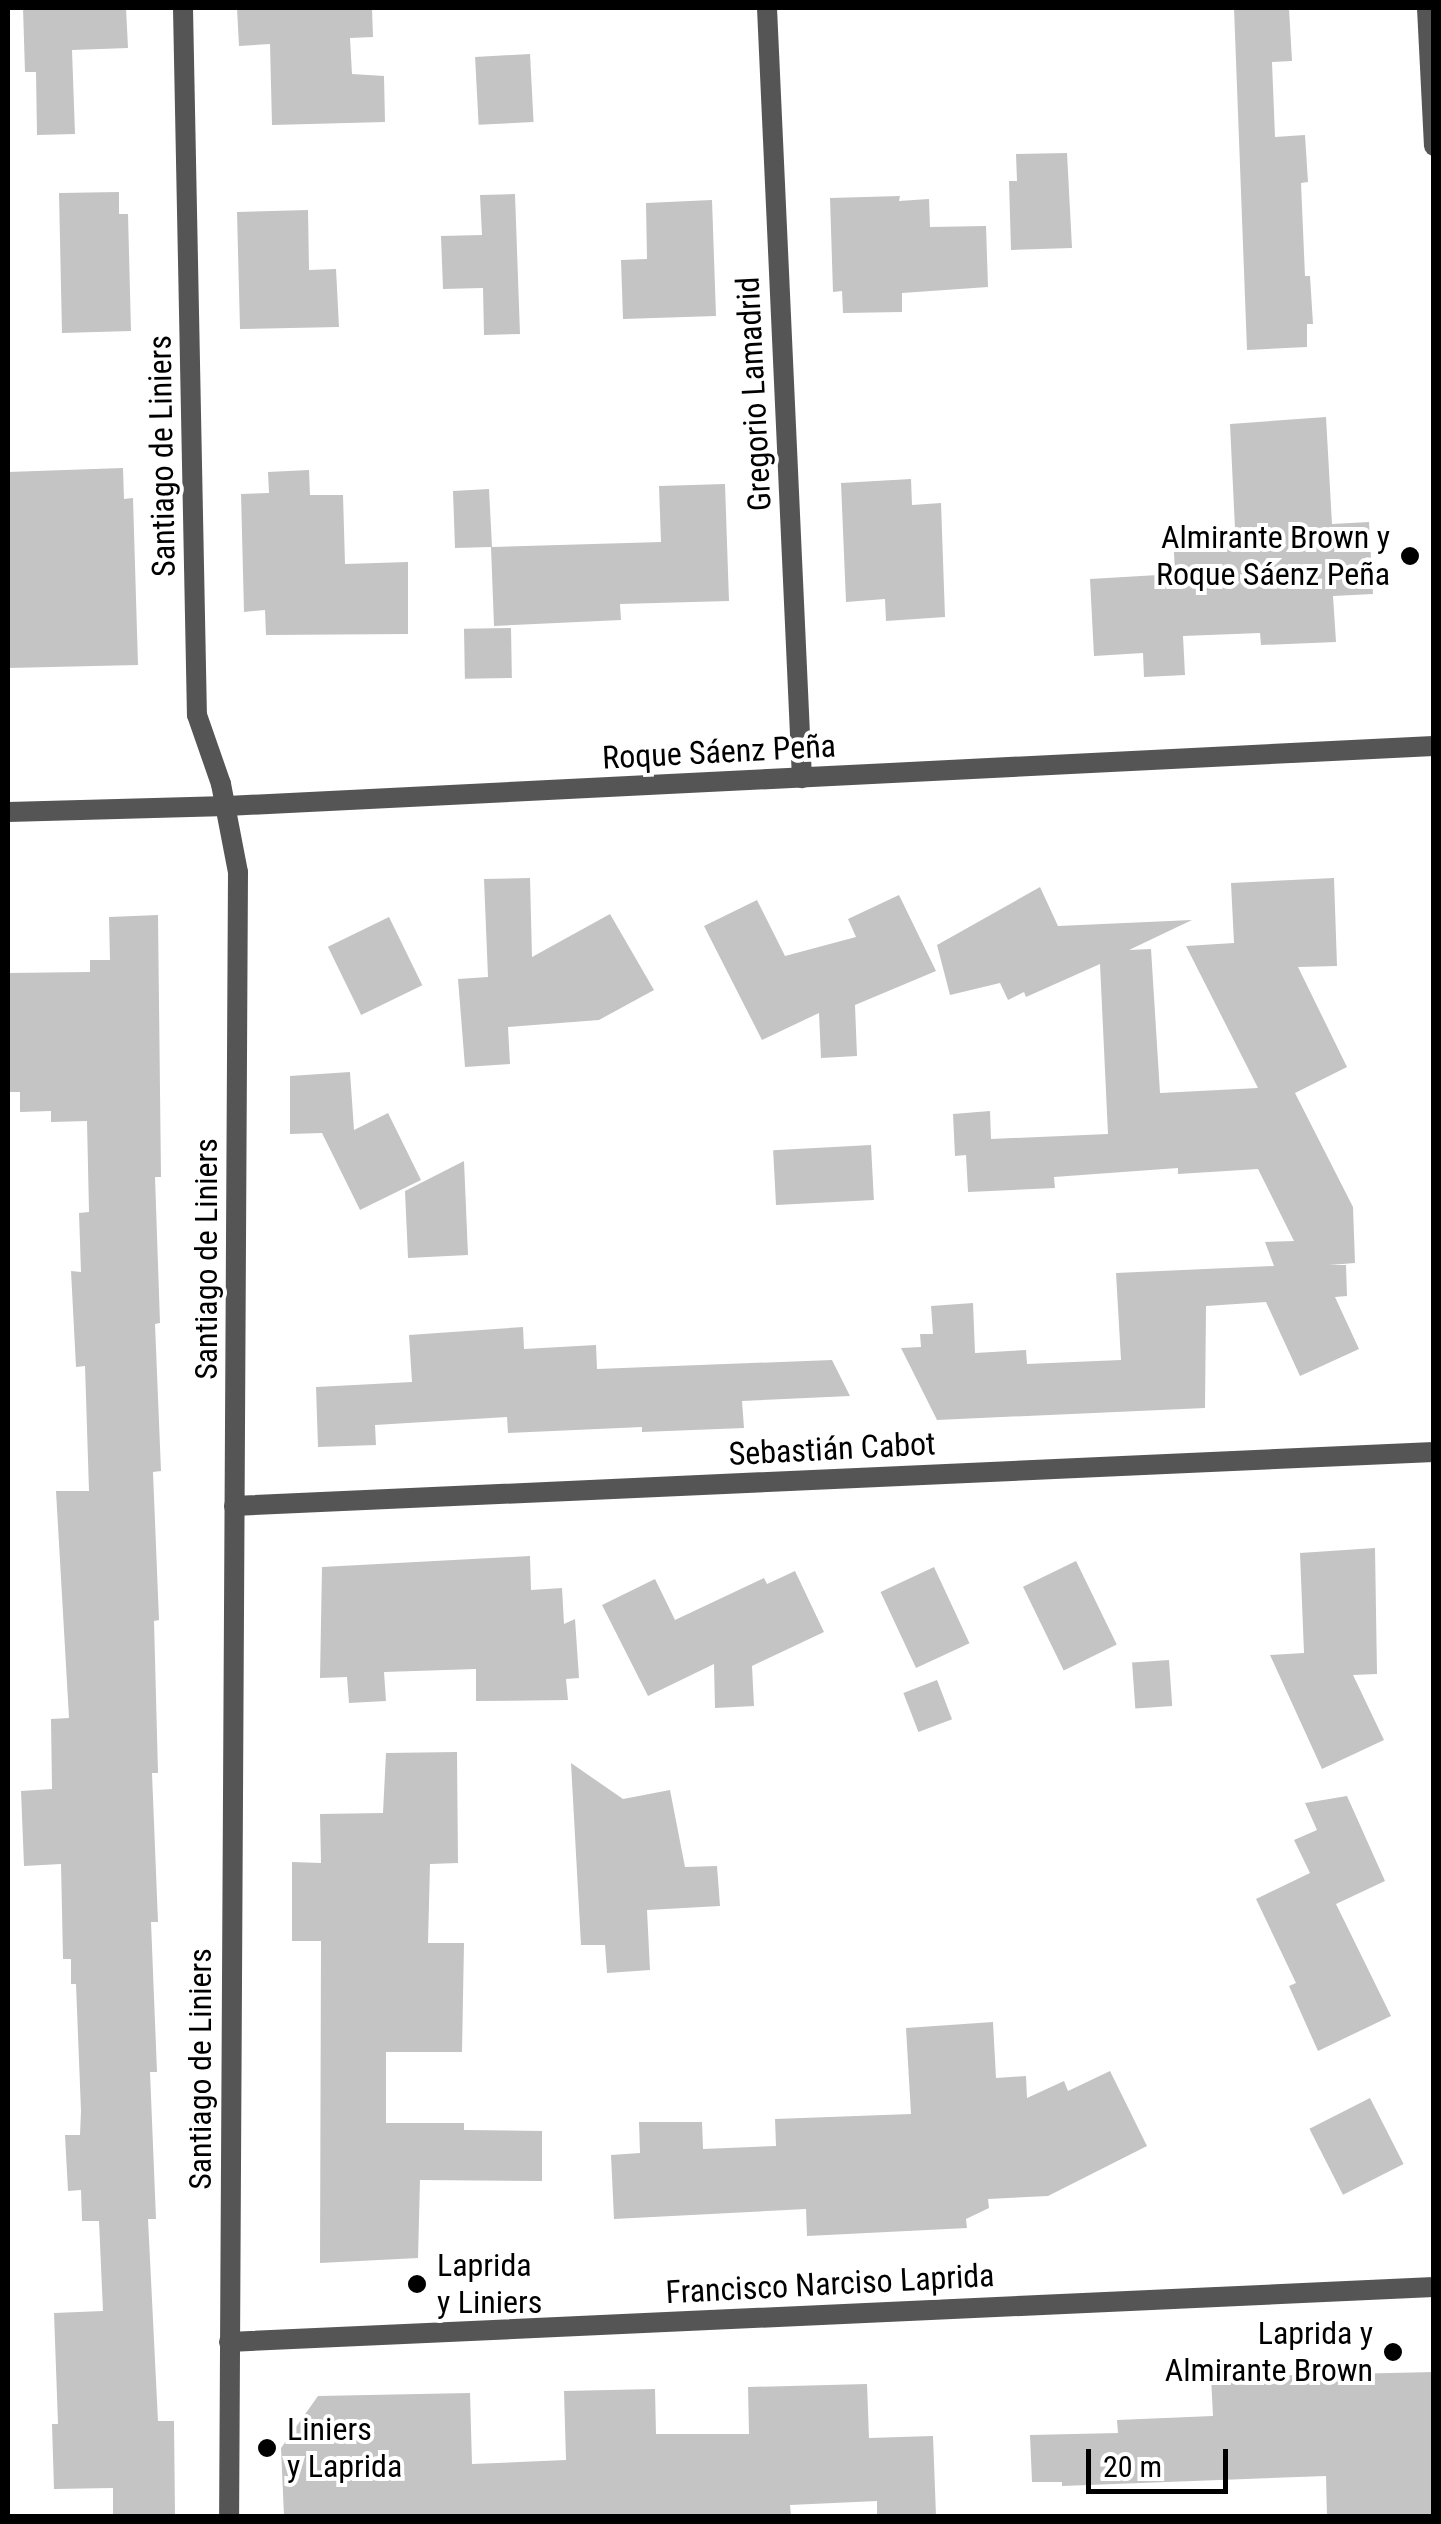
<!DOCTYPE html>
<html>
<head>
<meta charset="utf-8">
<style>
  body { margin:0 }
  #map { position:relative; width:1441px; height:2524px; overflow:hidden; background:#fff; font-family:"Roboto Condensed",sans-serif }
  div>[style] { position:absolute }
  .building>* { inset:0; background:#c4c4c4; transform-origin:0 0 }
  .minor>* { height:20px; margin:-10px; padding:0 10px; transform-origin:10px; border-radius:10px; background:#555 }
  .tertiary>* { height:20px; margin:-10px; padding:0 10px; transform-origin:10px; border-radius:10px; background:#555 }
  .dots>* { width:28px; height:28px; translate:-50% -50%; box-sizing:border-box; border:5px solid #fff; border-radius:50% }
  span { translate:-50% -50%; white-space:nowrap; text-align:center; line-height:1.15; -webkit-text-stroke:8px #fff; paint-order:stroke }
  .street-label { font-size:32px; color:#000 }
  .poi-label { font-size:32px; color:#000 }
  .right { translate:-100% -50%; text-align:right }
  .left { translate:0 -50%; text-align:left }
  .frame { position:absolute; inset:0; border:10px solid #000; pointer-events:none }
  .scale { position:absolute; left:1086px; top:2449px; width:142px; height:45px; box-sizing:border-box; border:5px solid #000; border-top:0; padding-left:12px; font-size:30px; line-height:35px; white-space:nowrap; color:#000; -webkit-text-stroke:8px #fff; paint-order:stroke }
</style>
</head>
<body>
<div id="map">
  <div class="building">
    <i style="clip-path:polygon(23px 8px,126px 8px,128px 48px,72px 50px,75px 134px,37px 135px,36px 72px,25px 72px)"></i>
    <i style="clip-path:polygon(237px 8px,372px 8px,373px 37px,350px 38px,352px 74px,384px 76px,385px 122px,272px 125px,270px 44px,239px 46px)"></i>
    <i style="clip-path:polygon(1234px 8px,1289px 8px,1292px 61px,1272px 62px,1275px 137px,1305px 135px,1308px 182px,1301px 183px,1305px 276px,1310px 276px,1313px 324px,1307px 324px,1307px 347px,1247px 350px)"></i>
    <i style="left:530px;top:54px;width:68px;height:55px;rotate:87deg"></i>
    <i style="clip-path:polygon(1067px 153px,1072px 248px,1011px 250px,1009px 181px,1017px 181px,1016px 154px)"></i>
    <i style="clip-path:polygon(119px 192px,119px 214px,128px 214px,131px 331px,62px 333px,59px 193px)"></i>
    <i style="clip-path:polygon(515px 194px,520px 334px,484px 335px,483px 288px,443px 289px,441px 236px,482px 235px,480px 195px)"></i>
    <i style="clip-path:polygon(900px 196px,899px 201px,929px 199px,930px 227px,986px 226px,988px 287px,902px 293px,902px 312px,843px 313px,842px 291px,833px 292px,830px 198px)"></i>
    <i style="clip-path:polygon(712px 200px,716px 316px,623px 319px,621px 260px,647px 259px,646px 203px)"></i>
    <i style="clip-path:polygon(308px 210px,309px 270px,336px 269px,339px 327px,240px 329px,237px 212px)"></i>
    <i style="clip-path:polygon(1326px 417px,1332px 524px,1369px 522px,1373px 594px,1333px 596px,1336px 642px,1261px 645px,1260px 633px,1183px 636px,1185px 675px,1144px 677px,1143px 653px,1094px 656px,1090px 579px,1175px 574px,1173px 531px,1235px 529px,1230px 424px)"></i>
    <i style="clip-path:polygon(123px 468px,124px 499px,133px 498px,138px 665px,8px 668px,8px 472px)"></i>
    <i style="clip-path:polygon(309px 470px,310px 495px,343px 495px,345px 564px,408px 562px,408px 634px,266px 635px,265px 610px,244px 612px,241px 494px,269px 493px,268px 472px)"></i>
    <i style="clip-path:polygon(911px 479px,912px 505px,941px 503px,945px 617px,886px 621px,885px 599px,846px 602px,841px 483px)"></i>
    <i style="clip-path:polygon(725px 484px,729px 601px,620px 604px,621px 620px,494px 626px,491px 547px,455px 548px,453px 491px,489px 489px,492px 547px,661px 542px,659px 486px)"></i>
    <i style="left:511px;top:628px;width:50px;height:47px;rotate:89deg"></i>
    <i style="clip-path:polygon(530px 878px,532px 957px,610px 914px,654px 990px,599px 1020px,508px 1027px,510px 1064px,465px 1067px,458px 979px,488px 977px,484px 879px)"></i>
    <i style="clip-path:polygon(1334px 878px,1337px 966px,1298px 967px,1347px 1067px,1295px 1093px,1353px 1207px,1355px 1263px,1329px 1265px,1346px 1265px,1347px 1296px,1335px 1297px,1359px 1349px,1300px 1376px,1266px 1302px,1206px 1306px,1205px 1408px,937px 1420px,901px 1348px,921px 1347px,920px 1334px,933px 1334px,931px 1306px,973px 1303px,975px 1353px,1026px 1350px,1027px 1364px,1121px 1360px,1116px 1273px,1274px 1266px,1265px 1242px,1294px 1241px,1258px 1169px,1178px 1174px,1178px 1168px,1054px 1177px,1055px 1188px,968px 1192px,966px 1155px,955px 1156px,953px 1114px,990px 1111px,991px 1139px,1108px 1134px,1100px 964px,1026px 997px,1024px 992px,1008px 1000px,1000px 983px,950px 995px,937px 945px,1040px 887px,1058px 926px,1192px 920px,1129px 950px,1151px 949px,1160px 1093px,1258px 1088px,1186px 946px,1234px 943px,1231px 883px)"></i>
    <i style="clip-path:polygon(899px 895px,936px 971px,855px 1005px,857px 1056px,821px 1058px,819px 1013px,762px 1040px,704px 926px,757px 900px,785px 956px,856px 937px,848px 919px)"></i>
    <i style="clip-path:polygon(158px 915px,161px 1177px,155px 1177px,160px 1323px,155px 1324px,161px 1471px,153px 1472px,159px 1620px,154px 1621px,158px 1773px,152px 1773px,158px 1922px,151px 1922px,157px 2072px,150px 2072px,156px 2219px,148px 2219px,158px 2421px,174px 2421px,175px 2516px,113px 2516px,113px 2488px,54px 2489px,52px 2424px,58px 2424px,54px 2313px,103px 2311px,99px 2221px,82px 2221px,81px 2190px,68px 2191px,65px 2135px,80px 2135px,81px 2111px,76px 1984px,71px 1984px,71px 1959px,63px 1959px,61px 1864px,24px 1866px,21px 1791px,52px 1789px,51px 1719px,69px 1718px,56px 1491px,89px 1491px,85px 1366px,76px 1367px,71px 1271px,81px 1272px,79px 1213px,89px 1212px,87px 1121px,51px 1122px,51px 1111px,20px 1112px,20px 1092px,8px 1092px,8px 973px,90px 972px,90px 960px,110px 960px,109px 917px)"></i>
    <i style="left:389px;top:917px;width:76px;height:68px;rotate:64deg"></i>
    <i style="clip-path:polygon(350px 1072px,354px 1130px,388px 1113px,421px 1180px,360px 1210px,322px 1133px,290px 1134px,290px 1076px)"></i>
    <i style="left:871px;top:1145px;width:55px;height:98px;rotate:87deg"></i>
    <i style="clip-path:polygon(464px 1161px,468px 1255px,408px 1258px,405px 1191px)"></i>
    <i style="clip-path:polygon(523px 1327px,524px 1349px,596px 1345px,597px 1369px,832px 1360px,850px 1396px,742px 1401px,744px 1428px,642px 1432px,642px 1427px,508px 1433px,507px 1417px,375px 1425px,376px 1445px,318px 1447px,316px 1387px,412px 1382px,409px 1335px)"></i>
    <i style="clip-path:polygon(1375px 1548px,1377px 1674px,1353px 1675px,1384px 1740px,1322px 1769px,1270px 1655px,1304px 1653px,1300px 1553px)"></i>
    <i style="clip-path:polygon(530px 1556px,531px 1590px,562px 1588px,564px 1624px,575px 1619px,579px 1678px,566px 1679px,568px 1700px,476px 1701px,476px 1669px,384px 1672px,386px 1701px,349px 1703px,347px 1677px,320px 1678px,322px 1567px)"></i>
    <i style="left:1076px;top:1561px;width:93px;height:59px;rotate:64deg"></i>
    <i style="left:934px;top:1567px;width:84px;height:59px;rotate:65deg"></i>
    <i style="clip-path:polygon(795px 1571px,824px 1632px,752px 1666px,754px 1706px,715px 1708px,714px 1664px,648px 1696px,602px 1605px,655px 1579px,675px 1620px,764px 1578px,767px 1584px)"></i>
    <i style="left:1169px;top:1660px;width:46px;height:37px;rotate:86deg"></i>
    <i style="left:937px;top:1680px;width:42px;height:36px;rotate:69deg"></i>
    <i style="clip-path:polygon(457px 1752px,458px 1863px,430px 1864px,428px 1943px,464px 1943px,462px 2052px,386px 2052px,386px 2123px,464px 2123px,464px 2130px,542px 2131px,542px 2181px,420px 2180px,418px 2258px,320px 2263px,321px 1941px,292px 1941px,292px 1862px,321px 1863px,320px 1814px,383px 1813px,386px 1753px)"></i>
    <i style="clip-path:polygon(571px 1763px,623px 1799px,670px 1790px,685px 1867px,717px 1866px,720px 1906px,647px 1910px,650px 1970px,607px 1973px,605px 1945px,581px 1945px)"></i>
    <i style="clip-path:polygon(1347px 1796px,1385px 1881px,1336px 1904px,1391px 2016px,1318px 2051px,1289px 1986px,1296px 1983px,1256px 1899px,1310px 1873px,1294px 1840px,1317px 1830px,1305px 1803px)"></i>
    <i style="clip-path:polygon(993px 2022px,996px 2078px,1026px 2076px,1027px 2098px,1064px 2081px,1068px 2091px,1110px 2071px,1147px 2146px,1048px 2196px,988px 2199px,989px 2208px,966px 2219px,967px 2228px,807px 2236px,806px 2209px,614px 2219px,611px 2155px,640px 2153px,639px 2122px,702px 2122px,703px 2149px,776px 2146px,775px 2119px,911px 2114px,906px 2028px)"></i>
    <i style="left:1370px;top:2098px;width:74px;height:68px;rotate:63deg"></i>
    <i style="clip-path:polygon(1434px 2372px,1434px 2516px,1327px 2516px,1326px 2476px,1062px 2486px,1062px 2482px,1032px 2482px,1030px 2435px,1118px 2433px,1117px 2420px,1213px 2416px,1211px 2377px)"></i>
    <i style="clip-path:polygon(867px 2384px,869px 2438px,933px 2436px,936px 2516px,877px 2516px,877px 2501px,790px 2505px,791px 2516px,284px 2516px,281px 2448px,318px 2396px,470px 2393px,472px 2464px,566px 2460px,564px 2391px,655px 2389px,656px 2434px,749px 2434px,748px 2387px)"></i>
  </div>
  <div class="minor">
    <i style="left:183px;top:8px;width:707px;rotate:88.87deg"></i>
    <i style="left:197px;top:715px;width:73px;rotate:70.8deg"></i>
    <i style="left:221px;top:784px;width:90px;rotate:79.1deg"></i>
    <i style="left:238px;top:872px;width:1644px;rotate:90.31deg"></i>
    <i style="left:767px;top:8px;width:771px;rotate:87.4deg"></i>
    <i style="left:8px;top:812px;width:219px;rotate:-1.6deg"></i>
    <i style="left:227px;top:806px;width:1208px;rotate:-2.85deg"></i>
    <i style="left:234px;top:1506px;width:1201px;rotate:-2.58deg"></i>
    <i style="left:229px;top:2342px;width:1206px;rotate:-2.61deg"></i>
  </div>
  <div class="tertiary">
    <i style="left:1427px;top:8px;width:138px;rotate:87.1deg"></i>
  </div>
  <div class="dots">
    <i style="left:1410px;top:556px;background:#000"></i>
    <i style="left:417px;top:2284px;background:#000"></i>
    <i style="left:1393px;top:2352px;background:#000"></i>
    <i style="left:267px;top:2448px;background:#000"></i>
  </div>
  <div class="street-label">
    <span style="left:754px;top:394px;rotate:-93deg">Gregorio Lamadrid</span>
    <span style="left:162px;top:456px;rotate:-91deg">Santiago de Liniers</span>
    <span style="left:719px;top:752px;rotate:-3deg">Roque Sáenz Peña</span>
    <span style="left:206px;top:1259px;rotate:-90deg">Santiago de Liniers</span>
    <span style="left:832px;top:1449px;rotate:-3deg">Sebastián Cabot</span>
    <span style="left:200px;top:2069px;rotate:-90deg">Santiago de Liniers</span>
    <span style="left:830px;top:2284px;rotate:-3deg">Francisco Narciso Laprida</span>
  </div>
  <div class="poi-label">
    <span class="right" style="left:1390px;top:556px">Almirante Brown y<br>Roque Sáenz Peña</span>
    <span class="left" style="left:437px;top:2284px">Laprida<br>y Liniers</span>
    <span class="right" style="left:1373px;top:2352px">Laprida y<br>Almirante Brown</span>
    <span class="left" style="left:287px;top:2448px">Liniers<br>y Laprida</span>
  </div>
  <div class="frame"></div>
  <div class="scale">20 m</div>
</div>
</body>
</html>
